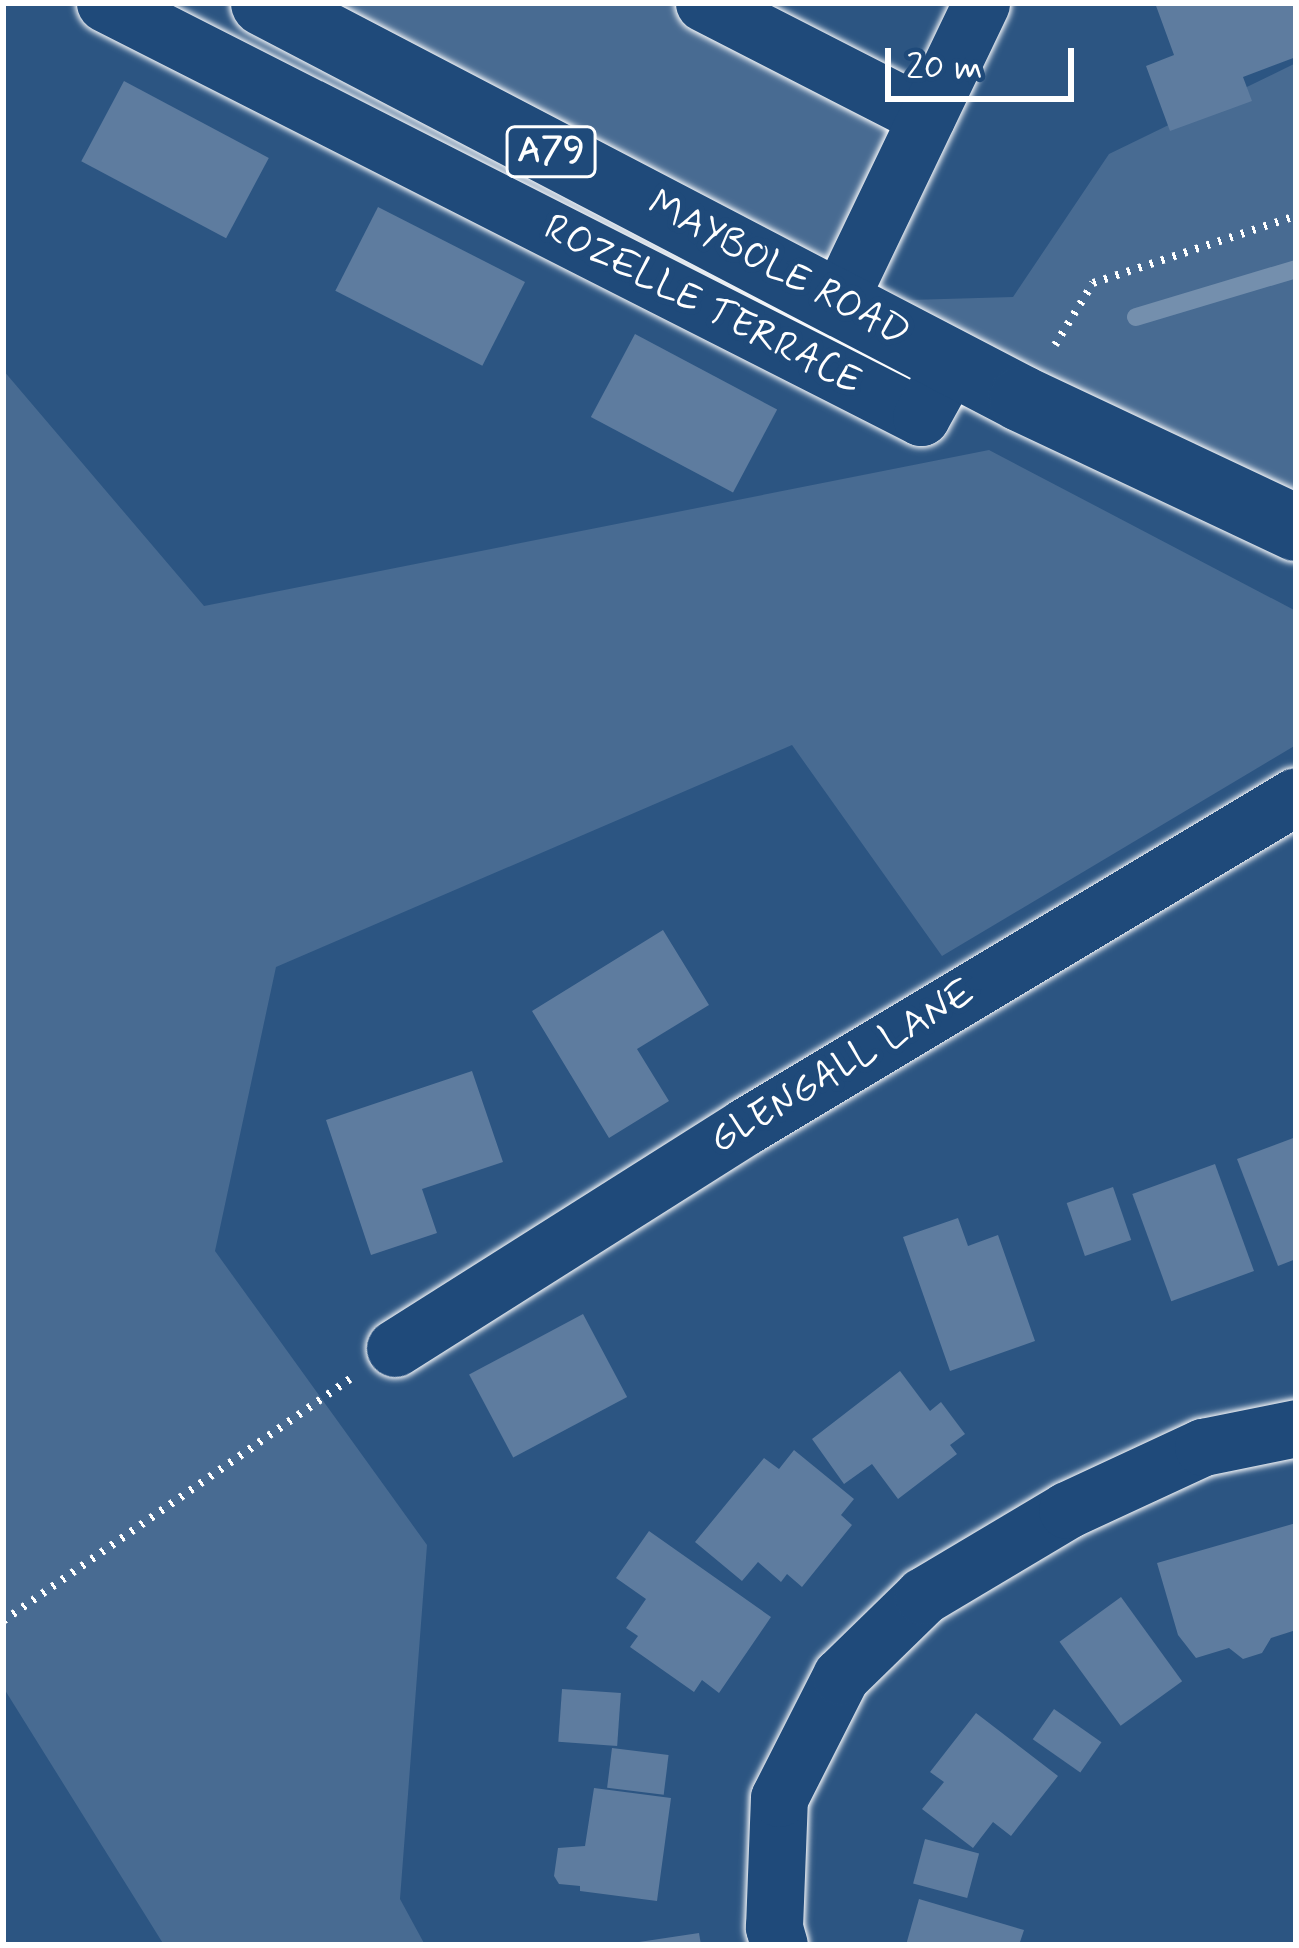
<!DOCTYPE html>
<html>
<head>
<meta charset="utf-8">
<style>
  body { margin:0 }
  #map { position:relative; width:1299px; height:1948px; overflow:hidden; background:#2c5582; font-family:Mynerve,sans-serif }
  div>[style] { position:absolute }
  .green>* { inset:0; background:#486b92 }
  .stream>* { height:18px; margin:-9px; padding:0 9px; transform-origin:9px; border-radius:9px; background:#748fad }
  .building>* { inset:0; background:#5e7c9f; transform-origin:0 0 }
  .path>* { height:8px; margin-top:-4px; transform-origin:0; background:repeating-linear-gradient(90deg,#fff 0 3px,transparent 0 12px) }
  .roads { filter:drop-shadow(0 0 3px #fff) drop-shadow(0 0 3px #fff) }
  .street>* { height:57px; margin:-28.5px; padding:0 28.5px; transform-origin:28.5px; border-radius:28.5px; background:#1f4a7a }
  .primary>* { height:66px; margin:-33px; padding:0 33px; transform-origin:33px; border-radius:33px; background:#1f4a7a }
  span { translate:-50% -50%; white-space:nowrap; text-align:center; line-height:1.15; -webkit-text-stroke:12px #1f4a7a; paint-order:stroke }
  .shield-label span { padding:3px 9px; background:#1f4a7a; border:3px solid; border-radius:9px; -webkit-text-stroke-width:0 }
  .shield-label { font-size:36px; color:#fff; font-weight:700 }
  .street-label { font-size:39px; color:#fff }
  .frame { position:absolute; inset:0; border:6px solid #fff; pointer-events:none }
  .scale { position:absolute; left:885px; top:48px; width:189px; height:54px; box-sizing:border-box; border:6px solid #fff; border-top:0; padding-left:15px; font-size:36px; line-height:42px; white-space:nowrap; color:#fff; -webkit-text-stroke:9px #1f4a7a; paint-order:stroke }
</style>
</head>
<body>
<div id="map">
  <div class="green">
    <i style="clip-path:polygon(264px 3px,704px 3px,927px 117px,840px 302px,1013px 297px,1109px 154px,1296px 63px,1296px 528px,1022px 399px)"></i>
    <i style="clip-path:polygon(3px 370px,204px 606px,989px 450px,1296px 611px,1296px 745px,942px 956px,792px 745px,276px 967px,215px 1251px,427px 1545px,400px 1899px,425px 1945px,164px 1945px,3px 1687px)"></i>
  </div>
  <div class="stream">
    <i style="left:1136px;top:317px;width:167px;rotate:-16.7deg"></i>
  </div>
  <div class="building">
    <i style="clip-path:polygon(1155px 3px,1296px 3px,1296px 57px,1243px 77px,1252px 101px,1170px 131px,1146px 66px,1174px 55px)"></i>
    <i style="left:124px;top:81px;width:164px;height:91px;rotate:28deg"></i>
    <i style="left:378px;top:207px;width:165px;height:94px;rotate:27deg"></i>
    <i style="left:635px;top:334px;width:161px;height:94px;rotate:28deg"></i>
    <i style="clip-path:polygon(663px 930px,709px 1005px,637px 1049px,669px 1101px,609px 1138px,532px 1011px)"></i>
    <i style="clip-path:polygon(472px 1071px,503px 1162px,422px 1189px,437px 1233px,371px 1255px,326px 1120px)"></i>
    <i style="clip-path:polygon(1296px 1137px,1296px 1259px,1278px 1266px,1237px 1159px)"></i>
    <i style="left:1215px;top:1164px;width:114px;height:88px;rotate:70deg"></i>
    <i style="left:1113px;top:1187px;width:56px;height:49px;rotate:71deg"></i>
    <i style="clip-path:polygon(958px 1218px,968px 1246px,998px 1235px,1035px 1341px,950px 1371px,903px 1237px)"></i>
    <i style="left:583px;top:1314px;width:94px;height:129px;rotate:62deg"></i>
    <i style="clip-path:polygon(900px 1371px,930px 1411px,941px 1402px,965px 1434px,950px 1445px,957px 1454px,898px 1499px,872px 1464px,844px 1484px,812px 1439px)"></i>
    <i style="clip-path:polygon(794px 1450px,854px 1499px,841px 1515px,852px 1525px,802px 1587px,787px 1574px,781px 1582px,758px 1562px,742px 1581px,695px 1542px,764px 1458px,779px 1469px)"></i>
    <i style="clip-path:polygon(1296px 1523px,1296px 1630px,1271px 1638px,1262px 1653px,1243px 1659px,1229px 1648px,1196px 1658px,1178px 1635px,1157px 1563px)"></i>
    <i style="clip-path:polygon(649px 1531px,771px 1617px,719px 1693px,702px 1680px,694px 1692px,630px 1647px,638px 1636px,626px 1628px,646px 1599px,616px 1578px)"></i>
    <i style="left:1121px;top:1597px;width:104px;height:76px;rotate:54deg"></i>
    <i style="left:562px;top:1689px;width:59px;height:53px;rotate:4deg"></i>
    <i style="left:1054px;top:1709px;width:58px;height:37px;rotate:35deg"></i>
    <i style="clip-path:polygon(976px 1713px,1058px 1776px,1011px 1836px,993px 1822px,973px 1848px,922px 1809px,944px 1782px,930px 1772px)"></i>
    <i style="left:612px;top:1748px;width:57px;height:40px;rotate:7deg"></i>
    <i style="clip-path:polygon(594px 1788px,671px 1798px,657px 1901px,580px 1891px,580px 1886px,559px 1884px,554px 1876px,558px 1848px,585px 1846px)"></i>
    <i style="left:925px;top:1839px;width:56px;height:46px;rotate:15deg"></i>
    <i style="clip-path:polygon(919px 1899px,1024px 1930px,1019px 1945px,906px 1945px)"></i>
    <i style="clip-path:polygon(699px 1933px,701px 1945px,639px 1945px,639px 1942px)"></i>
  </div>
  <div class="path">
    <i style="left:1055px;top:345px;width:73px;rotate:-58.5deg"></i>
    <i style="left:1093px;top:283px;width:214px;rotate:-18.3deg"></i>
    <i style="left:3px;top:1621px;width:423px;rotate:-34.9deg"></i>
  </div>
  <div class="roads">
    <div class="street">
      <i style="left:105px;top:3px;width:915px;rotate:26.9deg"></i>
      <i style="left:921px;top:417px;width:64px;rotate:-61deg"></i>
      <i style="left:704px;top:3px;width:250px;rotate:27.1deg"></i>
      <i style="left:838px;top:302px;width:331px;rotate:-64.4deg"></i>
      <i style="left:395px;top:1348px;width:415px;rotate:-32.3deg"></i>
      <i style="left:746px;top:1126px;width:641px;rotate:-30.96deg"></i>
      <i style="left:779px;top:1945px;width:19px;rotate:-106deg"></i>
      <i style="left:774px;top:1927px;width:129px;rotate:-87.8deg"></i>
      <i style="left:779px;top:1798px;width:137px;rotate:-63.1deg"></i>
      <i style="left:841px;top:1676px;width:115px;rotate:-44.3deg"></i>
      <i style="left:923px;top:1596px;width:168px;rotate:-30.8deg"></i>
      <i style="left:1067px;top:1510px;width:150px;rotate:-24.9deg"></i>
      <i style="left:1203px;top:1447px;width:95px;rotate:-11.5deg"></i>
    </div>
    <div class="primary">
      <i style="left:264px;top:3px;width:855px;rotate:27.58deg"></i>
      <i style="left:1022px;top:399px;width:303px;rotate:25.2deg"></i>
    </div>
  </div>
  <div class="shield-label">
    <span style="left:551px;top:152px">A79</span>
  </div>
  <div class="street-label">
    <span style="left:778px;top:270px;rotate:28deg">MAYBOLE ROAD</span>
    <span style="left:702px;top:306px;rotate:27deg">ROZELLE TERRACE</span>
    <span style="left:843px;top:1068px;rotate:-31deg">GLENGALL LANE</span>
  </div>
  <div class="frame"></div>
  <div class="scale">20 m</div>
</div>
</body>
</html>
